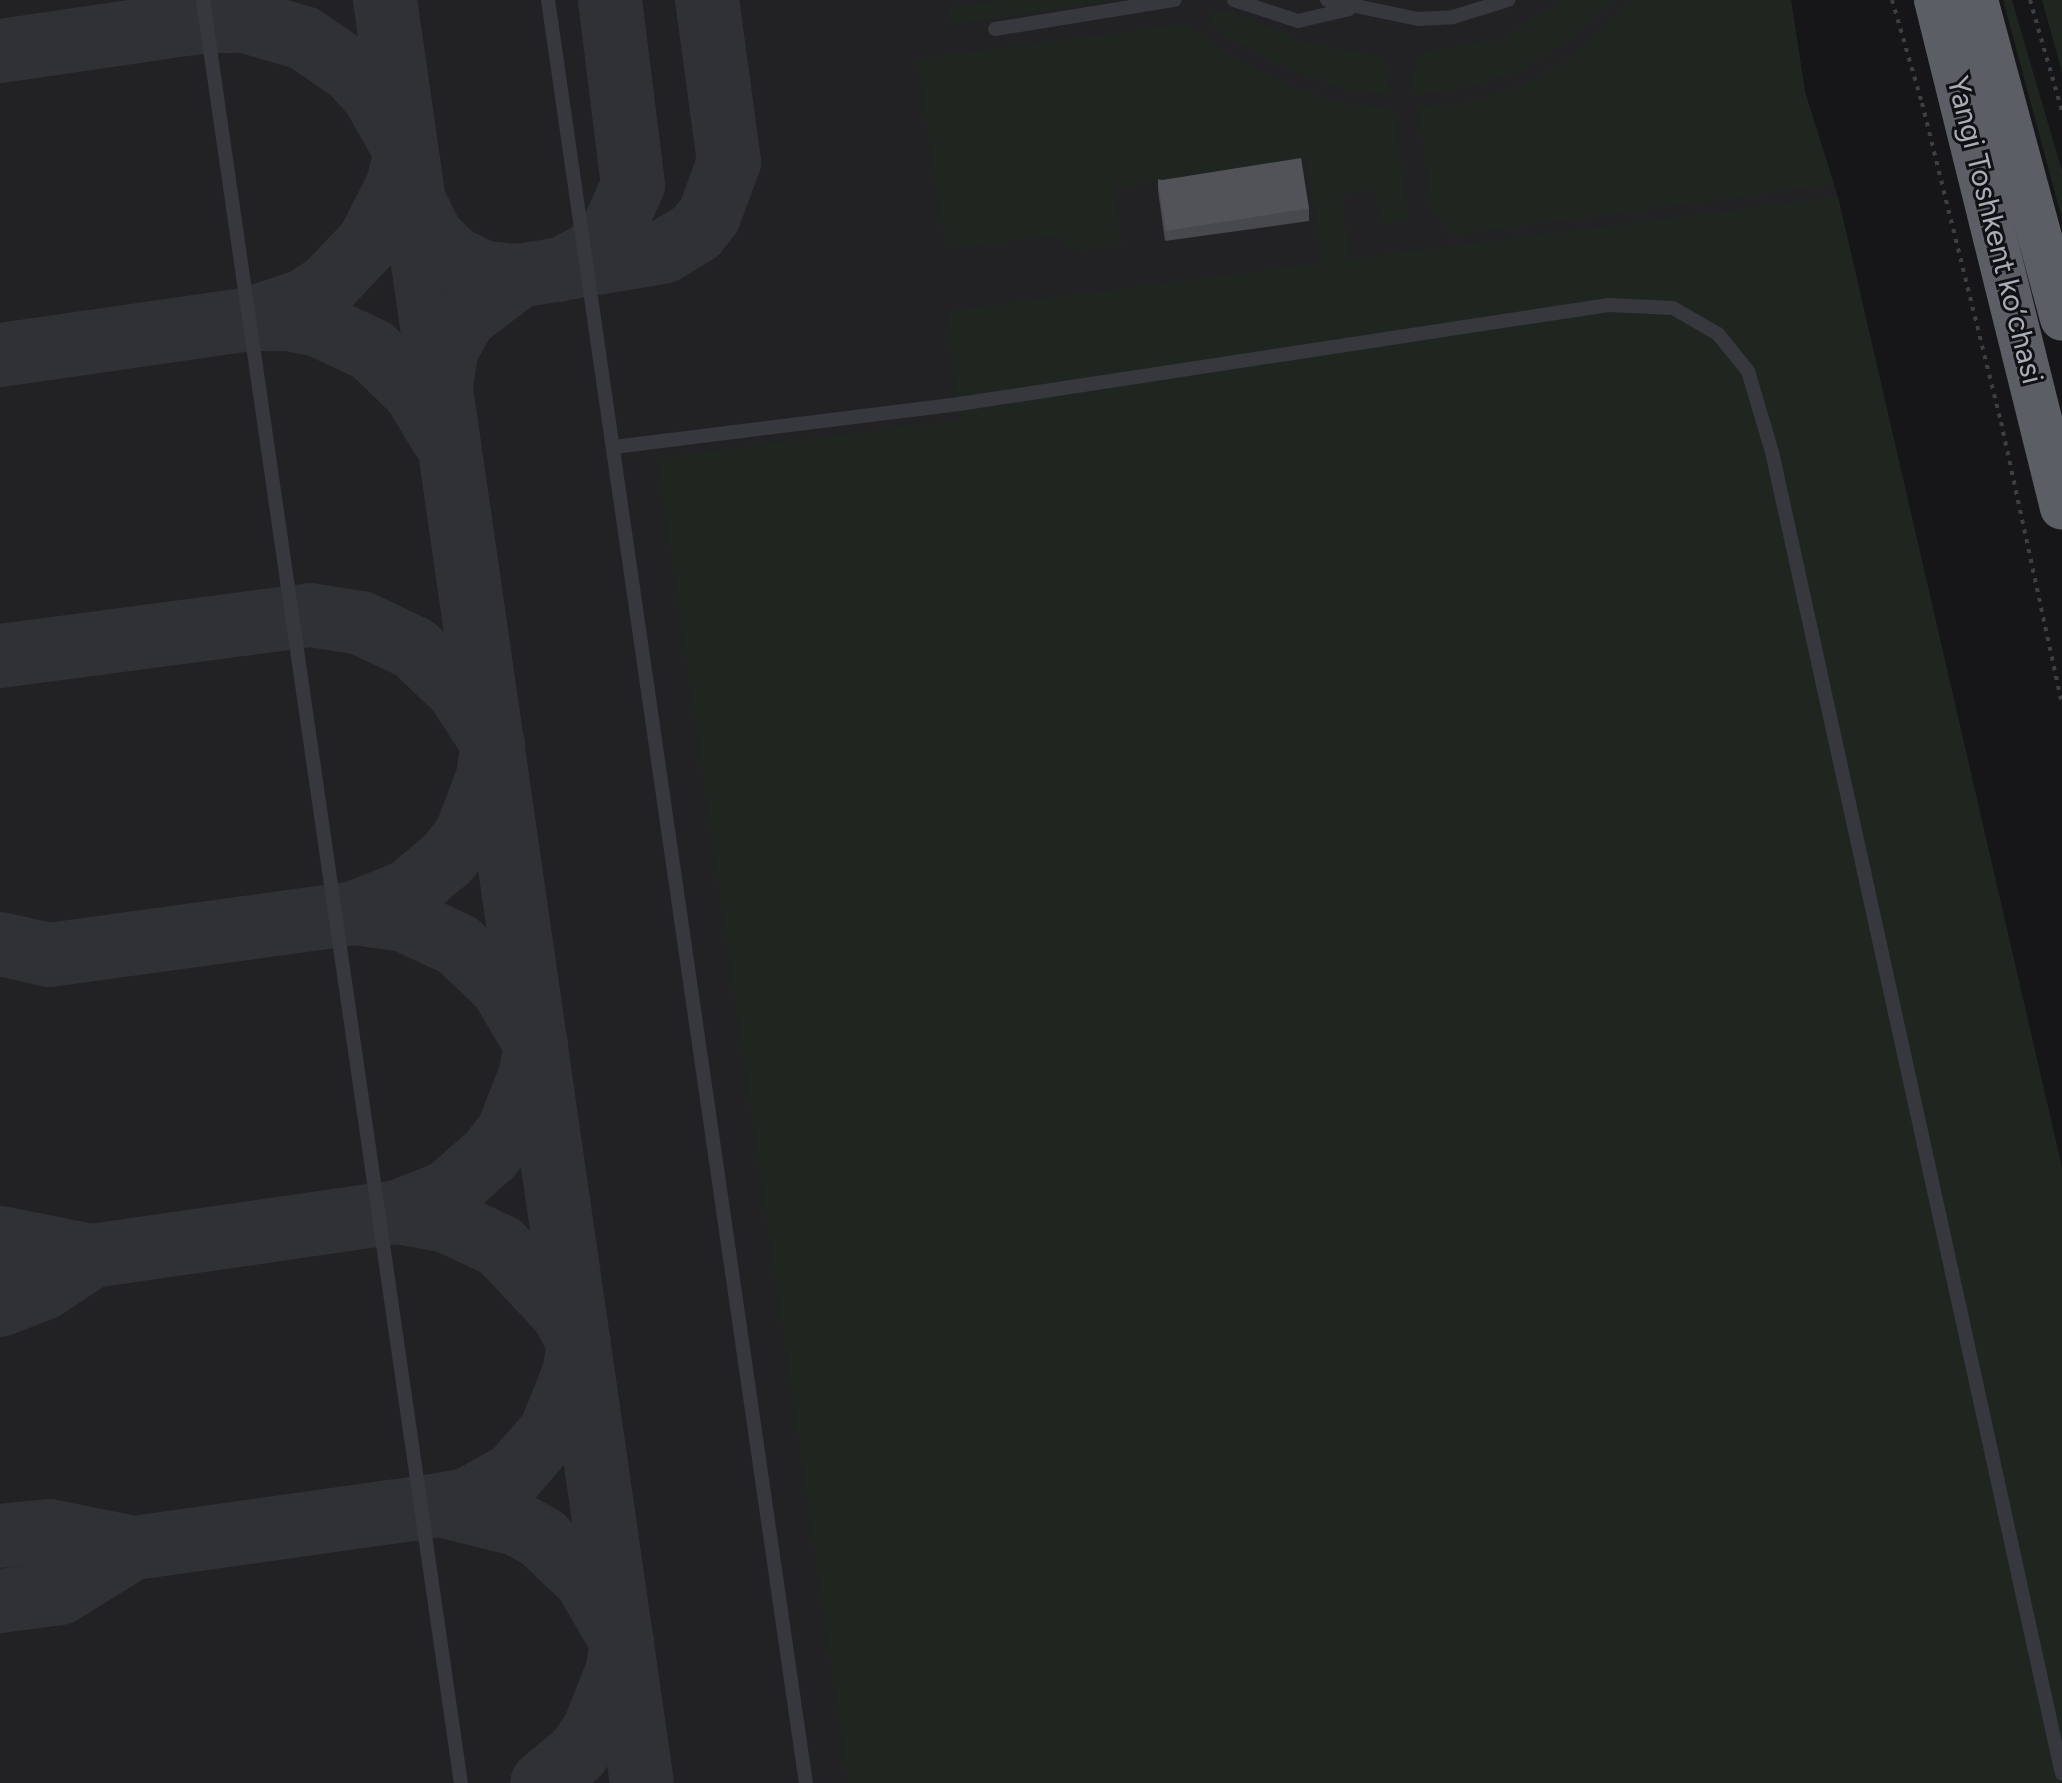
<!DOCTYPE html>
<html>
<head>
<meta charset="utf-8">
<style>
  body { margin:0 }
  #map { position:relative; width:2062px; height:1783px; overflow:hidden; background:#161618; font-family:Figtree,sans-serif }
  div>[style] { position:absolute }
  .built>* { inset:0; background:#222225 }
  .green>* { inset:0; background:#1e261f }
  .taxiway>* { height:64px; margin:-32px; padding:0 32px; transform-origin:32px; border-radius:32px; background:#303135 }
  .path>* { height:4px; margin-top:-2px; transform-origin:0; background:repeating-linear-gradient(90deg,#3d3f44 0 4px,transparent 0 10px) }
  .service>* { height:14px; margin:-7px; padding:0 7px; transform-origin:7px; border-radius:7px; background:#37383d }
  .trunk>* { height:44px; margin:-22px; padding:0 22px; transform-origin:22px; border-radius:22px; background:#5b5e65 }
  .wall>* { inset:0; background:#47494d }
  .building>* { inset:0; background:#525359; transform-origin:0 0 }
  span { translate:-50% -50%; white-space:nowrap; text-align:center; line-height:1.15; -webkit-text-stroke:6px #111113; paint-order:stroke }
  .street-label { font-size:30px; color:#a8adb8 }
</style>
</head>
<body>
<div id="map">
  <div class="built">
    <i style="clip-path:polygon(0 0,1791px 0,1805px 92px,1838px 197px,2062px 1168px,2062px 1783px,0 1783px)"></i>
  </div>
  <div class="green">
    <i style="clip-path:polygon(1002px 0,1113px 0,1113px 1px,950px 25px,947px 8px)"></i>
    <i style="clip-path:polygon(1563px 0,1615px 0,1561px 46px,1516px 72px,1466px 88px,1413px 95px,1412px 76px,1425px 51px,1503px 39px)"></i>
    <i style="clip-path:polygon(1634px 0,1791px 0,1805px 92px,1834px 184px,1452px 235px,1431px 207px,1418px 108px,1473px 102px,1526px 83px,1574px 56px)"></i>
    <i style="clip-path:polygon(2003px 0,2012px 0,2062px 171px,2062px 219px)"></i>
    <i style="clip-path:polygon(2042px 0,2062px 0,2062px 72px)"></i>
    <i style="clip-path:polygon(1210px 12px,1233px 12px,1308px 43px,1384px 57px,1389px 95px,1343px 89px,1275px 63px,1211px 26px)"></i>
    <i style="clip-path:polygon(1186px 24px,1234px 59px,1286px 85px,1340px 103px,1394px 109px,1408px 214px,1404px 222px,1380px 223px,1376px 191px,1342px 194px,1350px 259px,1838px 197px,2062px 1168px,2062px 1783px,848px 1783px,657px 458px,958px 420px,947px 311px,1322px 263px,1307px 161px,1114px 188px,1122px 246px,1077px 250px,1058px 236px,945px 248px,917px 59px)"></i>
  </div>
  <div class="taxiway">
    <i style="left:385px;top:0;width:1801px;rotate:81.8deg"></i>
    <i style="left:0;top:51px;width:208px;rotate:-8.3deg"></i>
    <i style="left:206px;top:21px;width:39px"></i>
    <i style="left:245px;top:21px;width:61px;rotate:16.1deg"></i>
    <i style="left:304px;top:38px;width:58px;rotate:34.5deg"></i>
    <i style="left:352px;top:71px;width:31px;rotate:48deg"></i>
    <i style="left:373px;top:94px;width:67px;rotate:60.4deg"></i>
    <i style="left:406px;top:152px;width:34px;rotate:104deg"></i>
    <i style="left:398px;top:185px;width:64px;rotate:117deg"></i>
    <i style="left:369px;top:242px;width:59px;rotate:133.6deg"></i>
    <i style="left:328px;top:285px;width:29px;rotate:146deg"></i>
    <i style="left:304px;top:301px;width:58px;rotate:161.9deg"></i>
    <i style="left:414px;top:201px;width:40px;rotate:63.4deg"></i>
    <i style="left:432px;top:237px;width:32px;rotate:44deg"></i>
    <i style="left:455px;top:259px;width:33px;rotate:25deg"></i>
    <i style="left:485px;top:273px;width:34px;rotate:5deg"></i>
    <i style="left:519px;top:276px;width:68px;rotate:142.8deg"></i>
    <i style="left:465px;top:317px;width:36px;rotate:120deg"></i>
    <i style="left:447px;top:348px;width:37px;rotate:99deg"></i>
    <i style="left:559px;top:270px;width:34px;rotate:-27deg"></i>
    <i style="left:589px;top:255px;width:30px;rotate:-44deg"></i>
    <i style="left:611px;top:234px;width:54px;rotate:-65.8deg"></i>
    <i style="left:633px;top:185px;width:186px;rotate:-97.1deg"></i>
    <i style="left:519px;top:276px;width:146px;rotate:-9.5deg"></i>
    <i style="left:663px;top:252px;width:39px;rotate:-31deg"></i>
    <i style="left:696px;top:232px;width:21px;rotate:-51deg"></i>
    <i style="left:709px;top:216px;width:58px;rotate:-69.7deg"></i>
    <i style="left:729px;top:162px;width:163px;rotate:-97.7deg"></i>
    <i style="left:0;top:355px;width:252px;rotate:-8.2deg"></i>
    <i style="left:249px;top:319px;width:39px"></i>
    <i style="left:288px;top:319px;width:31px;rotate:11deg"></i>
    <i style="left:318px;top:325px;width:60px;rotate:24.8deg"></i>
    <i style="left:372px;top:350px;width:60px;rotate:44.3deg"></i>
    <i style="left:415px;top:392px;width:52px;rotate:59deg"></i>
    <i style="left:0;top:656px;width:313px;rotate:-7.5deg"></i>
    <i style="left:310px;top:615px;width:52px;rotate:8.9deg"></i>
    <i style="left:361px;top:623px;width:59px;rotate:25.3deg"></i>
    <i style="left:414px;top:648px;width:61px;rotate:43.7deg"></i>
    <i style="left:458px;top:690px;width:64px;rotate:57.1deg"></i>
    <i style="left:493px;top:744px;width:33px;rotate:99deg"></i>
    <i style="left:488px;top:777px;width:62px;rotate:110.8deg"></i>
    <i style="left:466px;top:835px;width:31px;rotate:128deg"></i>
    <i style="left:447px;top:859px;width:52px;rotate:140.5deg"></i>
    <i style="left:407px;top:892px;width:56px;rotate:158deg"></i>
    <i style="left:0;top:944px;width:50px;rotate:12.7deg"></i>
    <i style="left:49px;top:955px;width:309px;rotate:-7.8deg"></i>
    <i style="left:355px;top:913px;width:49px;rotate:8.1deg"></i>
    <i style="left:404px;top:920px;width:60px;rotate:24.8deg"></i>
    <i style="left:458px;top:945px;width:61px;rotate:43.7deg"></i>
    <i style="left:502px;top:987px;width:67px;rotate:59.6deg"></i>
    <i style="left:536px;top:1045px;width:32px;rotate:101deg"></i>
    <i style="left:530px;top:1076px;width:60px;rotate:111.4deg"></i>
    <i style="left:508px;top:1132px;width:28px;rotate:128deg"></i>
    <i style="left:491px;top:1154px;width:57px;rotate:138.5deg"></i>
    <i style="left:448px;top:1192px;width:54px;rotate:158.2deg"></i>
    <i style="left:0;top:1238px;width:94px;rotate:11.1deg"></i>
    <i style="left:92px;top:1256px;width:309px;rotate:-8.2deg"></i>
    <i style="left:398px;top:1212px;width:50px;rotate:10.4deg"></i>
    <i style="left:447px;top:1221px;width:59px;rotate:25.3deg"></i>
    <i style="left:500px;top:1246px;width:91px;rotate:46.8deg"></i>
    <i style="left:562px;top:1312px;width:35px;rotate:61deg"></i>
    <i style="left:579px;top:1343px;width:30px;rotate:99deg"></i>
    <i style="left:574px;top:1373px;width:62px;rotate:111.6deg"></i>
    <i style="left:551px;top:1431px;width:57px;rotate:130.7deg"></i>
    <i style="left:514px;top:1474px;width:54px;rotate:151deg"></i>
    <i style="left:467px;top:1500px;width:27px;rotate:170deg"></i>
    <i style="left:0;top:1305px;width:47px;rotate:-21.1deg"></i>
    <i style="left:44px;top:1288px;width:58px;rotate:-33.7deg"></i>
    <i style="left:0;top:1536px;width:50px;rotate:-5.7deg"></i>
    <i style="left:50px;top:1531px;width:86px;rotate:11.4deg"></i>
    <i style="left:134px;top:1548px;width:309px;rotate:-8deg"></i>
    <i style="left:440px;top:1505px;width:79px;rotate:13.9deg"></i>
    <i style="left:517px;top:1524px;width:29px;rotate:29deg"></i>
    <i style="left:542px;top:1538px;width:61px;rotate:43.7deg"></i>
    <i style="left:586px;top:1580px;width:72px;rotate:59.9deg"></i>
    <i style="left:622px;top:1642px;width:30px;rotate:99deg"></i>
    <i style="left:617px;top:1672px;width:62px;rotate:111.6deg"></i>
    <i style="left:594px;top:1730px;width:29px;rotate:125deg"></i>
    <i style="left:577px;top:1754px;width:45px;rotate:140.4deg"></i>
    <i style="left:0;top:1601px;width:61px;rotate:-7.6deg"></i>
    <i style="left:60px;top:1593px;width:86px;rotate:-31.7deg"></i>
  </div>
  <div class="path">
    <i style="left:1892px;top:0;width:107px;rotate:73.8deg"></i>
    <i style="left:1922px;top:103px;width:329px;rotate:76.1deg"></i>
    <i style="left:2001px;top:422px;width:289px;rotate:77.8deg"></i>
    <i style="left:2030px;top:0;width:116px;rotate:73.9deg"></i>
  </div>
  <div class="service">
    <i style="left:203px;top:0;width:1802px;rotate:81.77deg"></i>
    <i style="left:548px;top:0;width:1802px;rotate:81.77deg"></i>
    <i style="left:1234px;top:0;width:67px;rotate:18.2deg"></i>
    <i style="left:1298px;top:21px;width:52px;rotate:-13.2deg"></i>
    <i style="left:1327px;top:0;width:93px;rotate:11.8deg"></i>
    <i style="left:1418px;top:19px;width:35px;rotate:-3deg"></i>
    <i style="left:1453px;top:17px;width:58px;rotate:-17.2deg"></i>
    <i style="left:995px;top:29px;width:182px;rotate:-9.2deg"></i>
    <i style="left:614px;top:447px;width:348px;rotate:-7.1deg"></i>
    <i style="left:959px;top:404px;width:657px;rotate:-8.67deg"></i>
    <i style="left:1608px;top:305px;width:65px;rotate:2.6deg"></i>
    <i style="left:1673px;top:308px;width:52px;rotate:30deg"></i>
    <i style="left:1718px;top:334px;width:48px;rotate:51deg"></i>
    <i style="left:1748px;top:371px;width:84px;rotate:73.5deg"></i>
    <i style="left:1772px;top:452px;width:1353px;rotate:77.63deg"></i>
  </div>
  <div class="trunk">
    <i style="left:1936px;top:0;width:523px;rotate:76.07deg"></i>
    <i style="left:1976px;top:0;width:330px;rotate:74.9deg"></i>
  </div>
  <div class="wall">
    <i style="clip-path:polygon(1158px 179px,1309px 208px,1309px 221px,1165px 241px,1158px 191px)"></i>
  </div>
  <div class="building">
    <i style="left:1301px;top:158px;width:51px;height:145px;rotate:81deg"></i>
  </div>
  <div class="street-label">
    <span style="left:1995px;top:230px;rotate:76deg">Yangi Toshkent ko‘chasi</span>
  </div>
</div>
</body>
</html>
